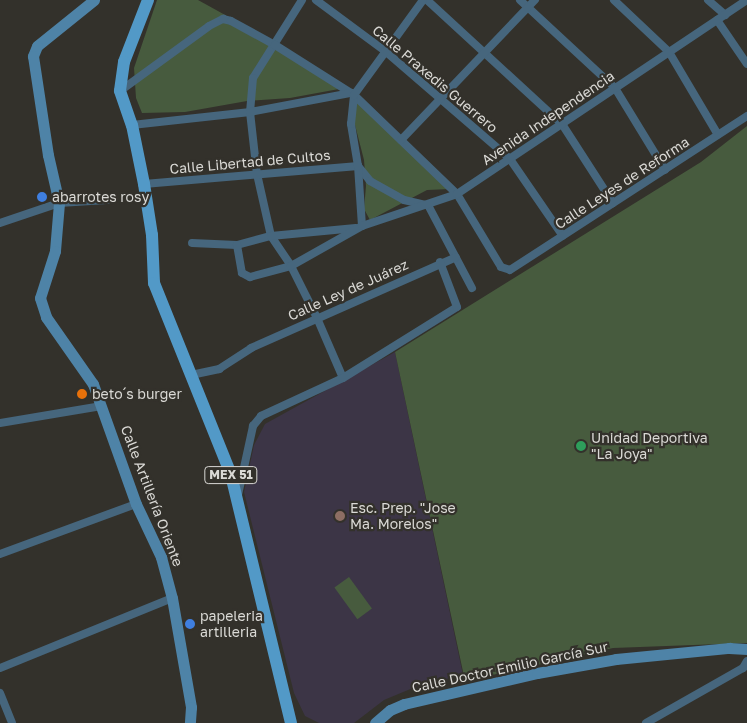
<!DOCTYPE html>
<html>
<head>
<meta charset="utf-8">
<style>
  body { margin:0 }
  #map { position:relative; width:747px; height:723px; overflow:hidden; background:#33312b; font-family:"Golos Text",sans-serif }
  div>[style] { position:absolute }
  .education>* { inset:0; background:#3c3546 }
  .green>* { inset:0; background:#475b3e; transform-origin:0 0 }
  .street>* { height:8px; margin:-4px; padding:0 4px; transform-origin:4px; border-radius:4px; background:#46667d }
  .secondary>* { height:11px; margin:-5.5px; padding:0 5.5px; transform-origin:5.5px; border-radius:5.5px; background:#4e83a7 }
  .primary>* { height:12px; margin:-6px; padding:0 6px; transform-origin:6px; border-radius:6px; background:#5299c7 }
  .dots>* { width:14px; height:14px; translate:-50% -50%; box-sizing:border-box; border:2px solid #33312b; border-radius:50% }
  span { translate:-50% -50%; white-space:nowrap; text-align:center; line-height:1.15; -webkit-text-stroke:4.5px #33312b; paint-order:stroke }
  .shield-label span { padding:1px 4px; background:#33312b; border:1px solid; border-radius:4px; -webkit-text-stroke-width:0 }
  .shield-label { font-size:12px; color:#dad9d5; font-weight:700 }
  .street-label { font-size:14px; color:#dad9d5 }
  .poi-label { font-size:14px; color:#dad9d5 }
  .left { translate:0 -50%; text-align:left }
</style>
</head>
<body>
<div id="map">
  <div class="education">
    <i style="clip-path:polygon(395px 352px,463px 675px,420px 685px,384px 700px,354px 723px,319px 723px,305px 716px,294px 693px,244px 492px,254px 445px,265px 424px)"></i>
  </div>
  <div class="green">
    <i style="clip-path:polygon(157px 0,198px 0,236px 21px,339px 89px,290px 98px,247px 101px,185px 112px,142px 113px,136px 98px,134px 68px)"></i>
    <i style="clip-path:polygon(356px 99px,450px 189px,427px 190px,370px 220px,364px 209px,366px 186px,364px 160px,354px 121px)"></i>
    <i style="clip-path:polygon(747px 126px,747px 643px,613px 648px,465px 681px,395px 352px,701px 162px)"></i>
    <i style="left:349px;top:577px;width:39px;height:18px;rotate:54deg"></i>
  </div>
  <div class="street">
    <i style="left:302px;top:0;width:92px;rotate:122.1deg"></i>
    <i style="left:253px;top:78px;width:34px;rotate:95deg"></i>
    <i style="left:250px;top:112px;width:62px;rotate:83.6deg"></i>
    <i style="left:257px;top:174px;width:64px;rotate:77.3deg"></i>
    <i style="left:271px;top:236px;width:36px;rotate:56deg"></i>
    <i style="left:291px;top:266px;width:58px;rotate:63.4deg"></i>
    <i style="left:317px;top:318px;width:65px;rotate:66.6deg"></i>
    <i style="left:316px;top:0;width:86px;rotate:36.5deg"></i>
    <i style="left:385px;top:51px;width:165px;rotate:40.8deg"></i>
    <i style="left:510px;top:159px;width:93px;rotate:55.5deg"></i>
    <i style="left:427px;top:0;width:183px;rotate:42.6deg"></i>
    <i style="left:562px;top:124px;width:94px;rotate:57.2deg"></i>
    <i style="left:520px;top:0;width:129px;rotate:42.8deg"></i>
    <i style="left:615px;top:88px;width:96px;rotate:58.6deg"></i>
    <i style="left:614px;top:0;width:76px;rotate:43.4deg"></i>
    <i style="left:669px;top:52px;width:96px;rotate:59.4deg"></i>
    <i style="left:708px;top:0;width:23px;rotate:41deg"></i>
    <i style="left:717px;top:20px;width:53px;rotate:55.7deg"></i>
    <i style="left:120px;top:91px;width:110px;rotate:-36.1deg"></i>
    <i style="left:209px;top:26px;width:16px;rotate:-27deg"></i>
    <i style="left:223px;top:19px;width:8px;rotate:14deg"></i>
    <i style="left:231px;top:21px;width:50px;rotate:28.6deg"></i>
    <i style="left:275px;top:45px;width:93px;rotate:32.3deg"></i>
    <i style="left:354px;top:95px;width:143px;rotate:43.9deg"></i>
    <i style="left:457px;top:194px;width:85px;rotate:58.9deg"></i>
    <i style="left:501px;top:267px;width:9px;rotate:18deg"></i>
    <i style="left:510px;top:270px;width:283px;rotate:-33deg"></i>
    <i style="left:132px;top:125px;width:119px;rotate:-6.3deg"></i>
    <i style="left:250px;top:112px;width:103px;rotate:-10.7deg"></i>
    <i style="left:401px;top:140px;width:194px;rotate:-46.3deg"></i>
    <i style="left:358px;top:166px;width:19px;rotate:51deg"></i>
    <i style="left:370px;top:181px;width:39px;rotate:29deg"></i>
    <i style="left:404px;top:200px;width:23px;rotate:13deg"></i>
    <i style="left:144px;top:184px;width:215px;rotate:-4.8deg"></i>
    <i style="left:428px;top:205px;width:94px;rotate:62.1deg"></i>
    <i style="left:0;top:223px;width:62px;rotate:-18.7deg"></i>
    <i style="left:59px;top:203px;width:48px;rotate:-3.6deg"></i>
    <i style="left:362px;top:226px;width:60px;rotate:-93.8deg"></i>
    <i style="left:358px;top:166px;width:43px;rotate:-99.5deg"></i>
    <i style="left:351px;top:124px;width:29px;rotate:-84deg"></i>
    <i style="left:354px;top:95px;width:117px;rotate:-54deg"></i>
    <i style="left:192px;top:243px;width:45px;rotate:2.5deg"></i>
    <i style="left:237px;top:245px;width:35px;rotate:-15deg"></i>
    <i style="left:271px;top:236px;width:85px;rotate:-5.4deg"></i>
    <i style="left:237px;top:245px;width:28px;rotate:80deg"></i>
    <i style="left:242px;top:273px;width:9px;rotate:27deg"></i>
    <i style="left:250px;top:277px;width:42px;rotate:-15deg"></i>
    <i style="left:291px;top:266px;width:81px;rotate:-29.4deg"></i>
    <i style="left:362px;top:226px;width:100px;rotate:-18.6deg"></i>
    <i style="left:457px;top:194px;width:349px;rotate:-33.8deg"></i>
    <i style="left:191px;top:375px;width:29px;rotate:-12deg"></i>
    <i style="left:219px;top:369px;width:38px;rotate:-33deg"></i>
    <i style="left:251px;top:348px;width:224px;rotate:-23.9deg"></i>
    <i style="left:0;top:423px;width:103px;rotate:-9.5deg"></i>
    <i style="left:238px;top:495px;width:71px;rotate:-77.7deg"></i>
    <i style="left:253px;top:426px;width:13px;rotate:-51deg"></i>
    <i style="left:261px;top:416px;width:90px;rotate:-24.9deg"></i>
    <i style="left:343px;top:378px;width:134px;rotate:-31.9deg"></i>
    <i style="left:457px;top:307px;width:48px;rotate:-110.7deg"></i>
    <i style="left:0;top:554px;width:145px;rotate:-20.2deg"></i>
    <i style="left:0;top:668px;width:186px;rotate:-22.1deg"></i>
    <i style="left:0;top:693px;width:32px;rotate:68deg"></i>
    <i style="left:646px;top:723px;width:112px;rotate:-29.6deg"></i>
    <i style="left:743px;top:668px;width:8px;rotate:-60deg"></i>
  </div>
  <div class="secondary">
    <i style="left:94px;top:0;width:73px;rotate:141.1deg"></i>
    <i style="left:37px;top:46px;width:11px;rotate:112deg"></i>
    <i style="left:33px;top:56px;width:100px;rotate:81.4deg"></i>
    <i style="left:48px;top:155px;width:49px;rotate:77.1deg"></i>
    <i style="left:59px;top:203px;width:48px;rotate:94.8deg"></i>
    <i style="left:55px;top:251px;width:49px;rotate:107.7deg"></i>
    <i style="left:40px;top:298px;width:20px;rotate:72deg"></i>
    <i style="left:46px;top:317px;width:82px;rotate:55deg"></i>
    <i style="left:93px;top:384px;width:127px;rotate:70.3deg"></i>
    <i style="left:136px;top:504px;width:59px;rotate:64.7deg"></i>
    <i style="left:161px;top:557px;width:42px;rotate:75deg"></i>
    <i style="left:172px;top:598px;width:111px;rotate:80.1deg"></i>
    <i style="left:191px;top:707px;width:16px;rotate:94deg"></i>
    <i style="left:375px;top:723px;width:20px;rotate:-41deg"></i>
    <i style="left:390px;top:710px;width:15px;rotate:-23deg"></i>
    <i style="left:404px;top:704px;width:137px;rotate:-13.1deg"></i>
    <i style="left:537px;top:673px;width:80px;rotate:-10deg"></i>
    <i style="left:616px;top:659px;width:114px;rotate:-5.6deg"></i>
    <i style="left:729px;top:648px;width:18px;rotate:3deg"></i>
  </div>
  <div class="primary">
    <i style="left:148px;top:0;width:66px;rotate:111.2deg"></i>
    <i style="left:124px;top:62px;width:29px;rotate:98deg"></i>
    <i style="left:120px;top:91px;width:36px;rotate:71deg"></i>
    <i style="left:132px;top:125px;width:60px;rotate:78.5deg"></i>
    <i style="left:144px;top:184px;width:52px;rotate:81.1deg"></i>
    <i style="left:152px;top:235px;width:48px;rotate:87.6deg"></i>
    <i style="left:154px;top:283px;width:207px;rotate:68.1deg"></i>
    <i style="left:231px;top:475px;width:255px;rotate:76.4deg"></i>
  </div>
  <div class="dots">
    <i style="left:42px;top:197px;background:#3f7fe0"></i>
    <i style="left:82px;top:394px;background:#e8710a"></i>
    <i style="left:581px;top:446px;background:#2e9e5b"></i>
    <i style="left:340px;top:516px;background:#8d6e63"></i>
    <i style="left:190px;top:624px;background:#3f7fe0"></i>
  </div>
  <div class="shield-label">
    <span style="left:231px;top:475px">MEX 51</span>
  </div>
  <div class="street-label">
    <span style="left:435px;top:79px;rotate:40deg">Calle Praxedis Guerrero</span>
    <span style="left:548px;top:118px;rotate:-34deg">Avenida Independencia</span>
    <span style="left:250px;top:162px;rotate:-5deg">Calle Libertad de Cultos</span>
    <span style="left:622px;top:183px;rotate:-33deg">Calle Leyes de Reforma</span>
    <span style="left:348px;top:290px;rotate:-24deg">Calle Ley de Juárez</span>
    <span style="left:152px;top:496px;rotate:69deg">Calle Artillería Oriente</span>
    <span style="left:510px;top:667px;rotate:-12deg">Calle Doctor Emilio García Sur</span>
  </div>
  <div class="poi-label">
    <span class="left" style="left:52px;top:197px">abarrotes rosy</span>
    <span class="left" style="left:92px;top:394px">beto´s burger</span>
    <span class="left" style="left:591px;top:446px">Unidad Deportiva<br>"La Joya"</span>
    <span class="left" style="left:350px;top:516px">Esc. Prep. "Jose<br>Ma. Morelos"</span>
    <span class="left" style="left:200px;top:624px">papeleria<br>artilleria</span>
  </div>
</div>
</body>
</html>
